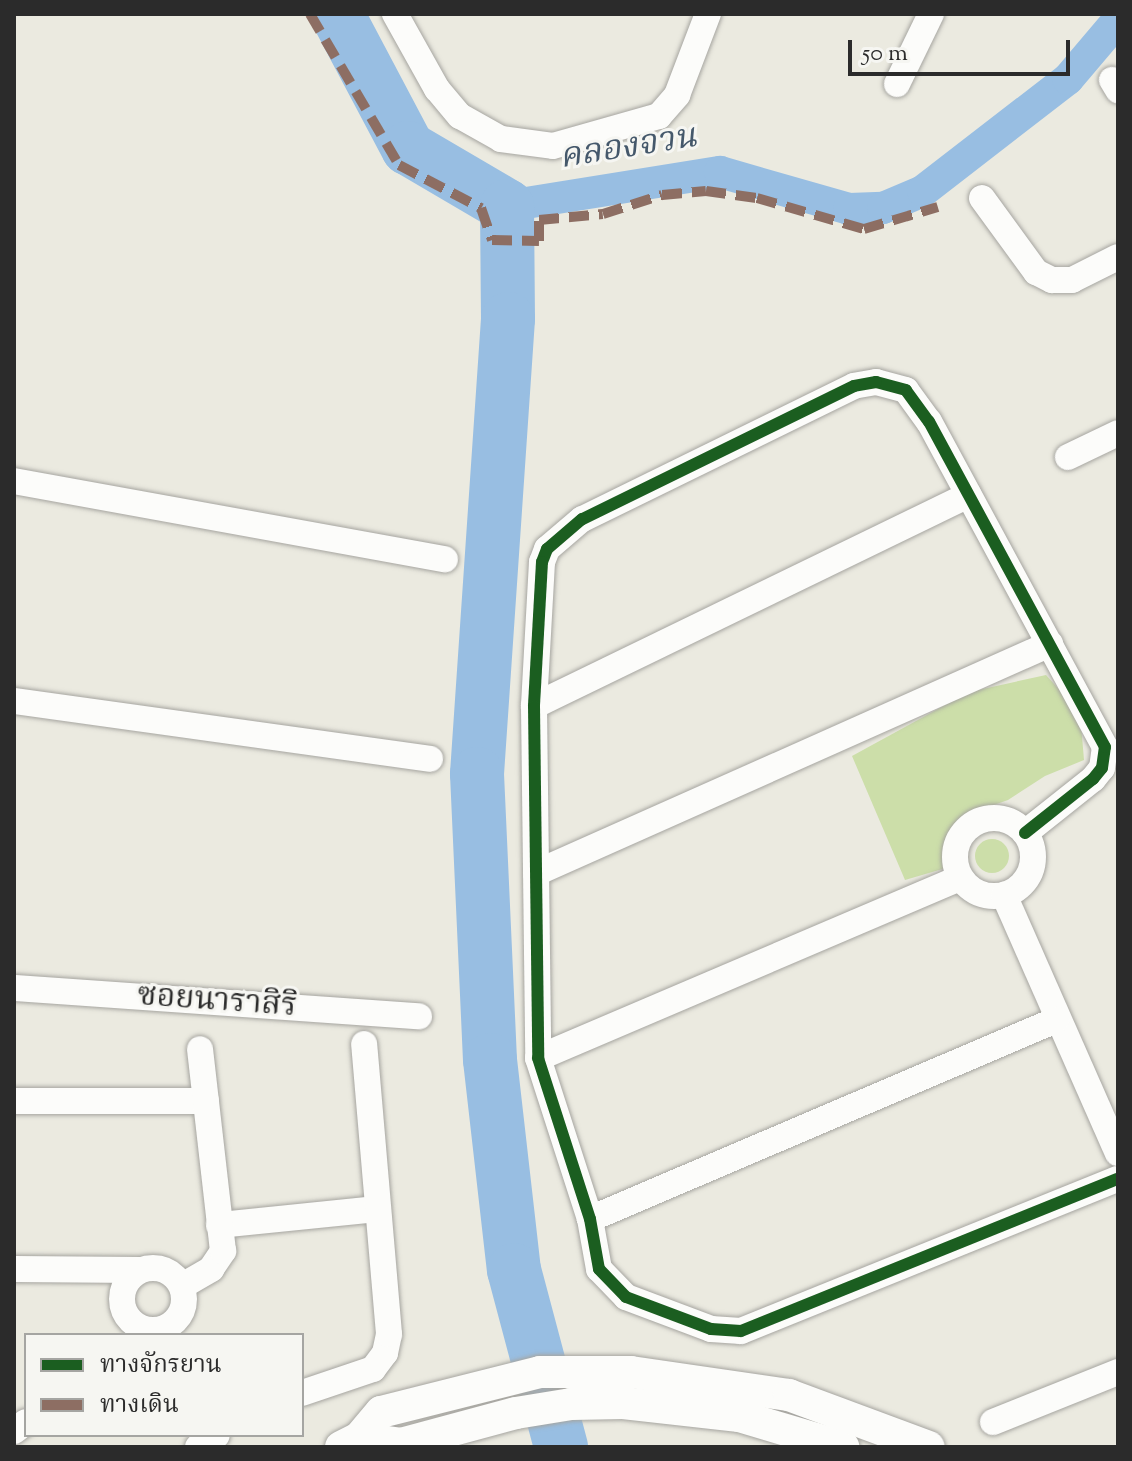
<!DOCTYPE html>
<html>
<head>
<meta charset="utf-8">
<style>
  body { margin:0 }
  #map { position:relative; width:1132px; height:1461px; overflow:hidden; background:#ebeae0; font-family:"Sorts Mill Goudy","Noto Serif Thai",serif }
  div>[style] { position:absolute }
  .green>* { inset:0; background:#ccdea9 }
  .round { border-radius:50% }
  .canal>* { height:32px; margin:-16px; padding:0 16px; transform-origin:16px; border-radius:16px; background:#98bee2 }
  .river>* { height:54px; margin:-27px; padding:0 27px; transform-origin:27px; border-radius:27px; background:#98bee2 }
  .roads { filter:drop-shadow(0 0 2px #a6a5a0) drop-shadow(0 0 2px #a6a5a0) }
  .minor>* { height:26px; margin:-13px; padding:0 13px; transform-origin:13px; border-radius:13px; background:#fcfcfa }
  .minor>.ring { margin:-13px; padding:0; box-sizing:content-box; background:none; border:26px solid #fcfcfa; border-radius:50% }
  .tertiary>* { height:32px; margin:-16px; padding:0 16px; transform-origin:16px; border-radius:16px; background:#fcfcfa }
  .quiet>* { height:10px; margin-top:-5px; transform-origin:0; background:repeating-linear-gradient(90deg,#8d6e63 0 20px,transparent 0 30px) }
  .cycleway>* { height:12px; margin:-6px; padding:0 6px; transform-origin:6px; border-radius:6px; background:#1b5e20 }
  span { translate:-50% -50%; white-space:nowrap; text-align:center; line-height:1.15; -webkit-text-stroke:6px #f6f6f2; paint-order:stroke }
  .street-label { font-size:32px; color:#2b2b2b }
  .water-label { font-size:34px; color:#45586b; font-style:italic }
  .frame { position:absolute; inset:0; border:16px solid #2b2b2b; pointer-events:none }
  .legend { position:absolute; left:24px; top:1333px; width:280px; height:104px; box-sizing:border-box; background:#f6f6f2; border:2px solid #a5a5a2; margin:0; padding:10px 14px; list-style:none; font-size:24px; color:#2b2b2b }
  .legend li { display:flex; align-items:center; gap:16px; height:40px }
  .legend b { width:40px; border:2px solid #a5a5a2 }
  .scale { position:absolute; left:848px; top:40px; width:222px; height:36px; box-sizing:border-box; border:4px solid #2b2b2b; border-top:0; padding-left:10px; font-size:24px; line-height:28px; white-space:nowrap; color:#2b2b2b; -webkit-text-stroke:6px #f6f6f2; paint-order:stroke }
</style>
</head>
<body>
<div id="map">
  <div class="green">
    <i style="clip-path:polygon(1046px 675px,1080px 713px,1084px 760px,1045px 776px,1008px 800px,971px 813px,948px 846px,946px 868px,905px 880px,852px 756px,969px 692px)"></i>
    <i class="round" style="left:975px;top:839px;width:34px;height:34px"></i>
  </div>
  <div class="canal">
    <i style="left:507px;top:206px;width:216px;rotate:-9.1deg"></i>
    <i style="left:720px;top:172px;width:134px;rotate:16deg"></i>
    <i style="left:849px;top:209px;width:34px;rotate:-2deg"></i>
    <i style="left:883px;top:208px;width:43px;rotate:-23deg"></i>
    <i style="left:923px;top:191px;width:183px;rotate:-37.7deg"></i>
    <i style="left:1068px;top:79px;width:77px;rotate:-49.7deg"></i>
  </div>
  <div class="river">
    <i style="left:337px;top:14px;width:152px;rotate:62.1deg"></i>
    <i style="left:408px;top:148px;width:115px;rotate:30.4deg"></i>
    <i style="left:507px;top:206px;width:113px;rotate:89.5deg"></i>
    <i style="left:508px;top:319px;width:456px;rotate:93.9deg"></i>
    <i style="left:477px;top:774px;width:286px;rotate:87.4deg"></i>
    <i style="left:490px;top:1060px;width:211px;rotate:83.5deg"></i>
    <i style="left:514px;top:1270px;width:183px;rotate:75.1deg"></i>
  </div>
  <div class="roads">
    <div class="minor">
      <i style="left:395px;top:14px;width:86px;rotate:60.8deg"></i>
      <i style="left:437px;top:89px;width:35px;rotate:50deg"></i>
      <i style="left:460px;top:116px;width:47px;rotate:29.3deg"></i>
      <i style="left:501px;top:139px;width:52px;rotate:7.7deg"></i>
      <i style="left:553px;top:146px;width:110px;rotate:-15.8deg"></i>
      <i style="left:659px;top:116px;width:28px;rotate:-49deg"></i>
      <i style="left:677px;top:95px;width:87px;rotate:-69.1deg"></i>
      <i style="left:1112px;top:80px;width:12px;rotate:59deg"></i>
      <i style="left:897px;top:84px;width:78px;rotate:-64.1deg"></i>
      <i style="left:982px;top:198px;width:92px;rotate:53.9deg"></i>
      <i style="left:1036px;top:272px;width:18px;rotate:27deg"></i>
      <i style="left:1052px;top:280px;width:20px"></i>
      <i style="left:1072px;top:280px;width:51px;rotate:-26.6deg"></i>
      <i style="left:1068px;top:457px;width:55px;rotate:-25.6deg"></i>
      <i style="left:14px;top:481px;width:438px;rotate:10.3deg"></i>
      <i style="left:14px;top:701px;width:420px;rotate:7.9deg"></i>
      <i style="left:534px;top:706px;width:483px;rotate:-25.9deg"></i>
      <i class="ring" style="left:955px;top:818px;width:52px;height:52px"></i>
      <i style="left:1025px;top:833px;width:87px;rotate:-38.5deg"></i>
      <i style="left:1093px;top:779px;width:14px;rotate:-51deg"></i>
      <i style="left:1102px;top:768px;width:21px;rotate:-82deg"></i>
      <i style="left:1105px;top:747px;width:370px;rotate:-118.4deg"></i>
      <i style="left:929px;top:422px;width:39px;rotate:-126deg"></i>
      <i style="left:906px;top:390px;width:31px;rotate:-165deg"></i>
      <i style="left:876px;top:382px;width:22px;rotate:170deg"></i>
      <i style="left:854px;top:386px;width:303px;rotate:153.9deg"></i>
      <i style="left:582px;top:519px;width:46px;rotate:139.4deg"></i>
      <i style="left:547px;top:549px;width:14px;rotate:111deg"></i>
      <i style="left:542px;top:562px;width:144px;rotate:93.2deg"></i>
      <i style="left:534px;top:706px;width:352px;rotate:89.3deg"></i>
      <i style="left:538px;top:1058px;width:169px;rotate:72.1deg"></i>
      <i style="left:590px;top:1219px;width:51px;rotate:79.8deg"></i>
      <i style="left:599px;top:1269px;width:39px;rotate:46deg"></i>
      <i style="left:626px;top:1297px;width:91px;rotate:20.6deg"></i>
      <i style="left:711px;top:1329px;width:30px;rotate:4deg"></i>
      <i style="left:741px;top:1331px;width:406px;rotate:-22deg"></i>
      <i style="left:536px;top:873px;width:563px;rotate:-24.01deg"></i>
      <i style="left:1004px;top:895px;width:282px;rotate:66.2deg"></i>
      <i style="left:14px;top:988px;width:406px;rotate:4deg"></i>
      <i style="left:538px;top:1058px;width:459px;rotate:-23.1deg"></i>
      <i style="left:14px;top:1101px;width:192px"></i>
      <i style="left:590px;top:1219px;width:507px;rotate:-23.12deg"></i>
      <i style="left:219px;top:1225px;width:158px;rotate:-5.8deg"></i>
      <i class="ring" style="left:122px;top:1268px;width:36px;height:36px"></i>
      <i style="left:14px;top:1269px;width:126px;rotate:0.5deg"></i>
      <i style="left:182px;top:1286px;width:34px;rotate:-30deg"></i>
      <i style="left:211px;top:1269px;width:22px;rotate:-56deg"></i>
      <i style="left:223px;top:1251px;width:203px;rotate:-96.5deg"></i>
      <i style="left:302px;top:1393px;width:75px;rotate:-18.7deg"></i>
      <i style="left:373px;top:1369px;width:20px;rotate:-53deg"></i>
      <i style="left:385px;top:1353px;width:19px;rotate:-78deg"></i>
      <i style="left:389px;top:1334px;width:291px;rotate:-94.9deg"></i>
      <i style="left:993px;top:1422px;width:135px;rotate:-21.8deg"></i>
      <i style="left:14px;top:1431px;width:15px;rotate:-37deg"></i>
      <i style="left:198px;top:1447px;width:22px;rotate:-32deg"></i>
    </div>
    <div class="tertiary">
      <i style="left:359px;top:1438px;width:42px;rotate:8.1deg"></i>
      <i style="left:401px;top:1444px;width:119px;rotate:-15.1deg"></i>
      <i style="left:516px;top:1413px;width:56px;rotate:-9.3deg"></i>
      <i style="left:571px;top:1404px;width:52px;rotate:-1.1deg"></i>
      <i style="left:623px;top:1403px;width:117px;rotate:6.4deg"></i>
      <i style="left:739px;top:1416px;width:109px;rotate:16.6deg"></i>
      <i style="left:341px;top:1447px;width:20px;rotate:-27deg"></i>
      <i style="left:359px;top:1438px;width:34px;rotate:-50deg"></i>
      <i style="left:381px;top:1412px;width:164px;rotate:-14.1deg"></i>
      <i style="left:540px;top:1372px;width:91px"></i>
      <i style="left:631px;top:1372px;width:160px;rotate:8.3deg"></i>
      <i style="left:789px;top:1395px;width:149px;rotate:20.4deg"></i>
    </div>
  </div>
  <div class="quiet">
    <i style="left:310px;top:14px;width:175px;rotate:59.5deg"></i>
    <i style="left:399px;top:165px;width:93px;rotate:27.7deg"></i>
    <i style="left:481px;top:208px;width:34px;rotate:71deg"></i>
    <i style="left:492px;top:240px;width:47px;rotate:1.2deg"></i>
    <i style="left:539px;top:241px;width:21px;rotate:-90deg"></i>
    <i style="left:539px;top:220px;width:64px;rotate:-5.4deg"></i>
    <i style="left:603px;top:214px;width:62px;rotate:-17.9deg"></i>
    <i style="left:662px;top:195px;width:44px;rotate:-5.2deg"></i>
    <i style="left:706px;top:191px;width:51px;rotate:7.8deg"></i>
    <i style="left:757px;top:198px;width:111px;rotate:16.2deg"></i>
    <i style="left:864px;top:229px;width:77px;rotate:-16.6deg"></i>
  </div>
  <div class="cycleway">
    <i style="left:1025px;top:833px;width:87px;rotate:-38.5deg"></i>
    <i style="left:1093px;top:779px;width:14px;rotate:-51deg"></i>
    <i style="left:1102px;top:768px;width:21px;rotate:-82deg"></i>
    <i style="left:1105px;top:747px;width:370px;rotate:-118.4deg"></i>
    <i style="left:929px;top:422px;width:39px;rotate:-126deg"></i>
    <i style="left:906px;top:390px;width:31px;rotate:-165deg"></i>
    <i style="left:876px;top:382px;width:22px;rotate:170deg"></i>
    <i style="left:854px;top:386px;width:303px;rotate:153.9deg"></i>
    <i style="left:582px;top:519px;width:46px;rotate:139.4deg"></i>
    <i style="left:547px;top:549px;width:14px;rotate:111deg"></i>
    <i style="left:542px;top:562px;width:144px;rotate:93.2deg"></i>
    <i style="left:534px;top:706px;width:352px;rotate:89.3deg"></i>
    <i style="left:538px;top:1058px;width:169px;rotate:72.1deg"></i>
    <i style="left:590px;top:1219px;width:51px;rotate:79.8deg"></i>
    <i style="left:599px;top:1269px;width:39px;rotate:46deg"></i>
    <i style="left:626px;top:1297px;width:91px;rotate:20.6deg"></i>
    <i style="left:711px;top:1329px;width:30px;rotate:4deg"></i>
    <i style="left:741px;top:1331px;width:406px;rotate:-22deg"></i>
  </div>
  <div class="street-label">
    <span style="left:217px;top:1002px;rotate:4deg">ซอยนาราสิริ</span>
  </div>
  <div class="water-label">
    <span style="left:628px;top:148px;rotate:-9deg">คลองจวน</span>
  </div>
  <div class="frame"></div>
  <ul class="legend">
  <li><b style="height:10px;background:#1b5e20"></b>ทางจักรยาน</li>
  <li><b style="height:10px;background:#8d6e63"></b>ทางเดิน</li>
  </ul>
  <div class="scale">50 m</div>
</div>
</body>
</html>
